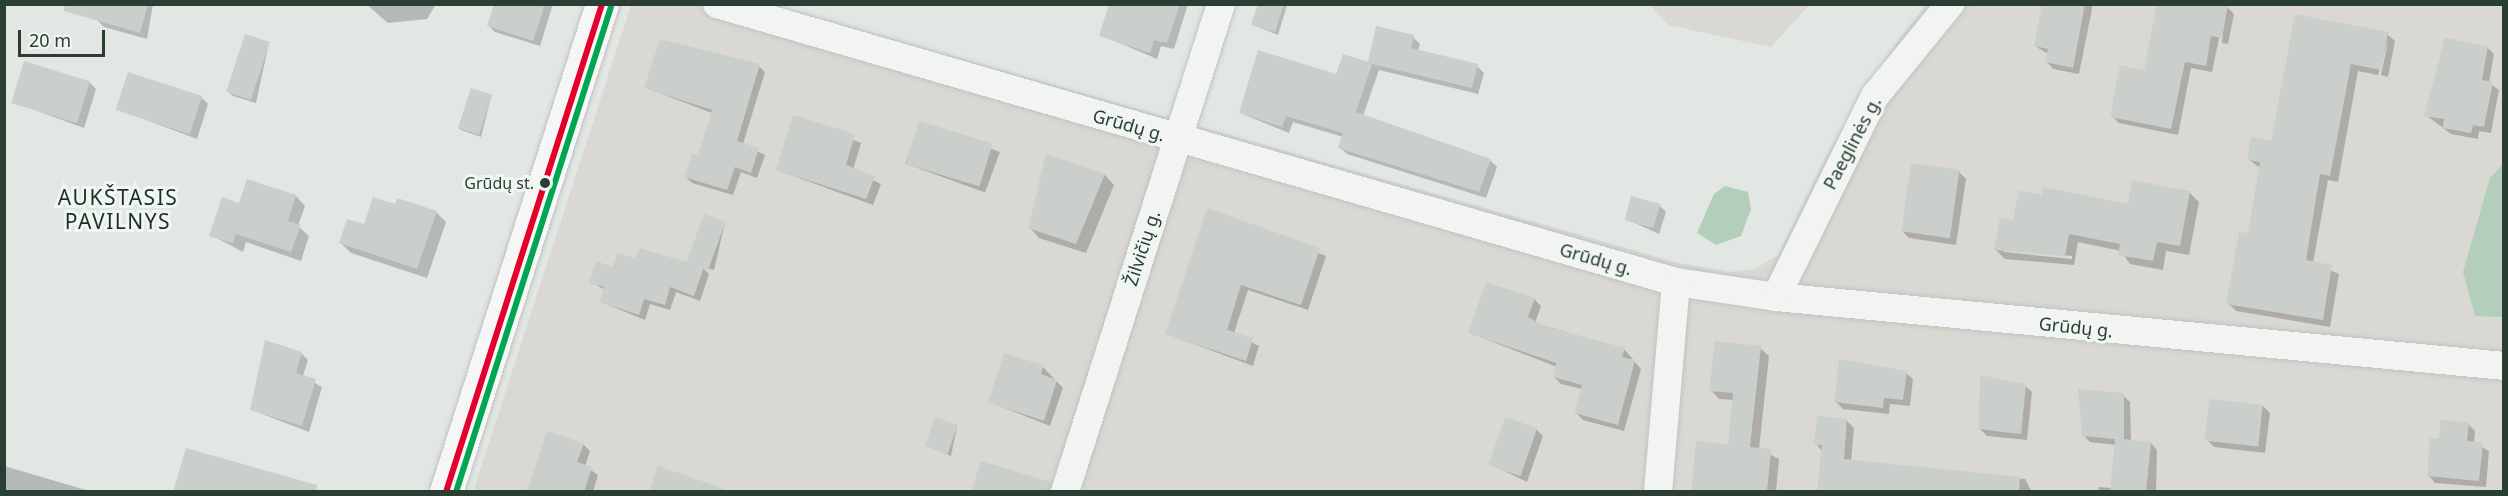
<!DOCTYPE html>
<html>
<head>
<meta charset="utf-8">
<style>
  body { margin:0 }
  #map { position:relative; width:2508px; height:496px; overflow:hidden; background:#e2e7e4; font-family:"Noto Sans",sans-serif }
  div>[style] { position:absolute }
  .green>* { inset:0; background:#d9d8d2 }
  .water>* { inset:0; background:#b4cebc }
  .shadow>* { inset:0; background:#0003; transform-origin:0 0 }
  .building>* { inset:0; background:#cbcfcc; transform-origin:0 0 }
  .roads { filter:drop-shadow(0 0 2px #bfc4c1) drop-shadow(0 0 2px #bfc4c1) }
  .street>* { height:28px; margin:-14px; padding:0 14px; transform-origin:14px; border-radius:14px; background:#f1f4f2 }
  .secondary>* { height:33px; margin:-16.5px; padding:0 16.5px; transform-origin:16.5px; border-radius:16.5px; background:#f6f6f6 }
  .bus-1>* { height:6px; margin:-3px; padding:0 3px; transform-origin:3px; border-radius:3px; background:#e4002b }
  .bus-2>* { height:6px; margin:-3px; padding:0 3px; transform-origin:3px; border-radius:3px; background:#00a651 }
  .dots>* { width:16px; height:16px; translate:-50% -50%; box-sizing:border-box; border:3px solid #f0f6f2; border-radius:50% }
  span { translate:-50% -50%; white-space:nowrap; text-align:center; line-height:1.15; -webkit-text-stroke:6px #f0f6f2; paint-order:stroke }
  .bus-label { font-size:16px; color:#2b3e33 }
  .right { translate:-100% -50%; text-align:right }
  .street-label { font-size:18px; color:#2b3e33 }
  .quarter-label { font-size:21px; color:#1d2f25; letter-spacing:1.5px }
  .frame { position:absolute; inset:0; border:6px solid #2b3e33; pointer-events:none }
  .scale { position:absolute; left:18px; top:30px; width:87px; height:27px; box-sizing:border-box; border:3px solid #2b3e33; border-top:0; padding-left:8px; font-size:18px; line-height:21px; white-space:nowrap; color:#2b3e33; -webkit-text-stroke:4px #f0f6f2; paint-order:stroke }
</style>
</head>
<body>
<div id="map">
  <div class="green">
    <i style="clip-path:polygon(631px 5px,773px 5px,1678px 263px,1730px 272px,1755px 269px,1778px 255px,1824px 160px,1896px 43px,1926px 5px,2503px 5px,2503px 491px,473px 492px)"></i>
    <i style="clip-path:polygon(1650px 5px,1650px 4px,1809px 5px,1771px 47px,1668px 25px)"></i>
  </div>
  <div class="water">
    <i style="clip-path:polygon(2503px 164px,2503px 317px,2475px 316px,2463px 272px,2490px 178px)"></i>
    <i style="clip-path:polygon(1725px 186px,1748px 192px,1751px 209px,1741px 236px,1716px 245px,1697px 233px,1714px 194px)"></i>
  </div>
  <div class="shadow">
    <i style="clip-path:polygon(101px 4px,153px 4px,147px 39px,104px 27px,97px 20px)"></i>
    <i style="clip-path:polygon(366px 4px,436px 4px,427px 19px,388px 23px)"></i>
    <i style="clip-path:polygon(495px 4px,553px 4px,540px 46px,495px 32px,488px 25px)"></i>
    <i style="clip-path:polygon(1111px 4px,1188px 4px,1174px 49px,1161px 46px,1157px 59px,1101px 35px)"></i>
    <i style="clip-path:polygon(1259px 4px,1287px 5px,1278px 35px,1253px 25px)"></i>
    <i style="clip-path:polygon(2043px 4px,2093px 4px,2079px 74px,2053px 69px,2047px 62px,2048px 54px,2035px 46px)"></i>
    <i style="clip-path:polygon(2227px 7px,2234px 14px,2228px 44px,2222px 43px,2225px 10px,2212px 72px,2191px 68px,2178px 135px,2119px 123px,2112px 116px,2146px 71px)"></i>
    <i style="clip-path:polygon(2296px 16px,2387px 34px,2395px 41px,2388px 77px,2381px 75px,2389px 37px,2378px 75px,2358px 71px,2338px 182px,2328px 180px,2313px 263px,2339px 274px,2330px 327px,2236px 311px,2228px 303px,2249px 235px,2260px 168px,2248px 159px,2272px 143px)"></i>
    <i style="clip-path:polygon(1413px 37px,1420px 44px,1418px 51px,1477px 66px,1484px 73px,1478px 94px,1379px 70px,1363px 116px,1490px 160px,1497px 167px,1486px 198px,1347px 154px,1340px 147px,1343px 137px,1293px 122px,1289px 133px,1240px 113px,1369px 64px)"></i>
    <i style="clip-path:polygon(269px 43px,256px 103px,233px 96px,229px 93px)"></i>
    <i style="clip-path:polygon(2487px 47px,2494px 54px,2489px 83px,2499px 90px,2491px 133px,2479px 131px,2478px 139px,2451px 134px,2426px 115px)"></i>
    <i style="clip-path:polygon(759px 66px,765px 72px,743px 144px,765px 155px,757px 178px,741px 172px,733px 195px,692px 183px,686px 177px,699px 157px,712px 113px,646px 88px)"></i>
    <i style="clip-path:polygon(89px 82px,96px 89px,84px 128px,13px 102px)"></i>
    <i style="clip-path:polygon(201px 97px,208px 104px,197px 139px,117px 109px)"></i>
    <i style="clip-path:polygon(491px 97px,481px 137px,461px 130px,458px 127px)"></i>
    <i style="clip-path:polygon(794px 117px,861px 143px,853px 170px,881px 184px,873px 205px,777px 170px)"></i>
    <i style="left:920px;top:123px;width:85px;height:43px;rotate:20deg"></i>
    <i style="clip-path:polygon(1047px 156px,1105px 175px,1114px 185px,1086px 253px,1039px 238px,1030px 228px)"></i>
    <i style="clip-path:polygon(1959px 172px,1966px 179px,1956px 245px,1909px 238px,1902px 231px)"></i>
    <i style="clip-path:polygon(evenodd,2189px 192px,2199px 202px,2189px 255px,2166px 251px,2163px 270px,2130px 264px,2121px 251px,2078px 242px,2074px 265px,2005px 259px,1995px 249px,2014px 221px,2043px 197px,2129px 206px,2189px 192px,2004px 249px,2072px 256px,2072px 259px,2004px 252px,2004px 249px)"></i>
    <i style="clip-path:polygon(296px 196px,305px 206px,298px 226px,309px 236px,301px 261px,246px 242px,243px 252px,211px 235px,240px 205px)"></i>
    <i style="clip-path:polygon(1659px 205px,1666px 212px,1659px 234px,1626px 219px)"></i>
    <i style="clip-path:polygon(396px 206px,436px 212px,446px 222px,427px 278px,351px 253px,341px 243px)"></i>
    <i style="clip-path:polygon(1208px 209px,1326px 256px,1308px 310px,1248px 290px,1234px 333px,1259px 346px,1253px 366px,1167px 334px)"></i>
    <i style="clip-path:polygon(725px 223px,714px 270px,702px 267px,709px 274px,700px 301px,676px 292px,670px 310px,650px 304px,645px 320px,601px 302px,605px 290px,591px 282px,636px 260px,694px 266px,690px 261px)"></i>
    <i style="clip-path:polygon(1534px 299px,1541px 306px,1535px 323px,1624px 349px,1641px 369px,1624px 431px,1583px 420px,1576px 413px,1582px 389px,1561px 384px,1554px 377px,1557px 367px,1470px 333px)"></i>
    <i style="clip-path:polygon(1760px 348px,1769px 356px,1759px 449px,1779px 459px,1776px 492px,1693px 492px,1729px 446px,1734px 400px,1719px 399px,1711px 390px)"></i>
    <i style="clip-path:polygon(301px 353px,308px 360px,303px 376px,322px 387px,309px 432px,252px 410px)"></i>
    <i style="clip-path:polygon(1043px 367px,1063px 388px,1050px 426px,990px 402px)"></i>
    <i style="clip-path:polygon(1906px 373px,1913px 379px,1910px 406px,1890px 404px,1889px 414px,1843px 409px,1836px 402px)"></i>
    <i style="clip-path:polygon(2025px 386px,2032px 392px,2027px 440px,1987px 436px,1980px 429px)"></i>
    <i style="clip-path:polygon(2123px 395px,2130px 402px,2131px 441px,2151px 443px,2157px 450px,2156px 492px,2098px 492px,2099px 487px,2112px 488px,2116px 445px,2090px 442px,2083px 435px)"></i>
    <i style="clip-path:polygon(2263px 406px,2270px 413px,2265px 453px,2214px 447px,2207px 440px)"></i>
    <i style="clip-path:polygon(1846px 420px,1854px 428px,1851px 461px,2025px 479px,2032px 492px,1818px 492px,1822px 451px,1816px 444px)"></i>
    <i style="clip-path:polygon(2468px 424px,2475px 431px,2474px 443px,2489px 451px,2486px 487px,2435px 483px,2429px 476px,2441px 440px)"></i>
    <i style="clip-path:polygon(957px 427px,951px 456px,926px 445px)"></i>
    <i style="clip-path:polygon(1536px 429px,1543px 436px,1527px 482px,1490px 464px)"></i>
    <i style="clip-path:polygon(583px 444px,590px 451px,585px 466px,598px 475px,593px 492px,528px 492px)"></i>
    <i style="clip-path:polygon(4px 466px,93px 492px,4px 492px)"></i>
  </div>
  <div class="building">
    <i style="clip-path:polygon(65px 4px,148px 4px,140px 33px,64px 11px)"></i>
    <i style="clip-path:polygon(494px 4px,545px 4px,533px 41px,487px 26px)"></i>
    <i style="clip-path:polygon(1109px 4px,1180px 4px,1167px 43px,1154px 40px,1150px 53px,1099px 36px)"></i>
    <i style="clip-path:polygon(1258px 4px,1284px 4px,1275px 32px,1251px 25px)"></i>
    <i style="clip-path:polygon(2042px 4px,2085px 4px,2073px 68px,2045px 62px,2048px 49px,2034px 46px)"></i>
    <i style="clip-path:polygon(2157px 4px,2228px 4px,2222px 38px,2211px 36px,2206px 66px,2185px 62px,2171px 129px,2110px 117px,2120px 65px,2144px 70px)"></i>
    <i style="clip-path:polygon(2295px 14px,2388px 32px,2381px 70px,2351px 64px,2330px 176px,2320px 174px,2306px 260px,2332px 265px,2323px 320px,2226px 304px,2239px 232px,2248px 233px,2260px 162px,2247px 160px,2251px 137px,2271px 141px)"></i>
    <i style="clip-path:polygon(1376px 26px,1414px 35px,1411px 48px,1478px 64px,1472px 88px,1372px 64px,1356px 112px,1491px 159px,1479px 192px,1338px 148px,1343px 133px,1286px 116px,1282px 127px,1239px 113px,1258px 50px,1336px 74px,1343px 54px,1368px 62px)"></i>
    <i style="left:245px;top:34px;width:26px;height:61px;rotate:18deg"></i>
    <i style="clip-path:polygon(2445px 38px,2488px 46px,2482px 80px,2493px 82px,2484px 127px,2473px 125px,2471px 133px,2443px 128px,2444px 119px,2424px 116px)"></i>
    <i style="clip-path:polygon(660px 39px,760px 64px,737px 141px,759px 148px,751px 173px,735px 167px,727px 190px,684px 177px,692px 153px,698px 155px,712px 110px,644px 88px)"></i>
    <i style="left:24px;top:61px;width:69px;height:44px;rotate:17deg"></i>
    <i style="left:128px;top:72px;width:78px;height:40px;rotate:18deg"></i>
    <i style="left:471px;top:88px;width:22px;height:42px;rotate:18deg"></i>
    <i style="clip-path:polygon(793px 115px,855px 134px,846px 165px,875px 176px,866px 199px,776px 170px)"></i>
    <i style="left:919px;top:121px;width:77px;height:45px;rotate:17deg"></i>
    <i style="clip-path:polygon(1046px 154px,1105px 174px,1076px 244px,1028px 228px)"></i>
    <i style="left:1911px;top:163px;width:49px;height:69px;rotate:8deg"></i>
    <i style="clip-path:polygon(247px 179px,296px 195px,288px 221px,301px 225px,291px 252px,236px 234px,233px 243px,209px 236px,222px 197px,239px 203px)"></i>
    <i style="clip-path:polygon(2132px 180px,2190px 191px,2180px 246px,2157px 242px,2153px 261px,2118px 255px,2120px 244px,2069px 234px,2065px 256px,1994px 250px,2000px 217px,2013px 220px,2019px 190px,2042px 195px,2043px 187px,2128px 204px)"></i>
    <i style="left:1631px;top:196px;width:30px;height:25px;rotate:15deg"></i>
    <i style="clip-path:polygon(373px 197px,395px 204px,397px 198px,437px 211px,417px 269px,339px 243px,347px 219px,364px 224px)"></i>
    <i style="clip-path:polygon(1207px 208px,1320px 248px,1301px 305px,1241px 285px,1227px 330px,1253px 338px,1246px 361px,1165px 334px)"></i>
    <i style="left:704px;top:214px;width:23px;height:51px;rotate:20deg"></i>
    <i style="clip-path:polygon(639px 248px,704px 267px,694px 296px,670px 287px,665px 305px,644px 299px,639px 315px,600px 302px,604px 287px,589px 283px,596px 261px,613px 267px,617px 253px,635px 258px)"></i>
    <i style="clip-path:polygon(1486px 282px,1535px 298px,1528px 317px,1544px 326px,1625px 348px,1622px 357px,1635px 360px,1618px 425px,1574px 413px,1582px 385px,1553px 377px,1556px 363px,1468px 333px)"></i>
    <i style="clip-path:polygon(265px 340px,302px 352px,296px 373px,316px 379px,302px 426px,250px 410px)"></i>
    <i style="clip-path:polygon(1715px 341px,1761px 346px,1750px 447px,1771px 449px,1767px 492px,1691px 492px,1696px 441px,1728px 444px,1733px 393px,1709px 391px)"></i>
    <i style="clip-path:polygon(1004px 353px,1043px 365px,1041px 374px,1057px 380px,1044px 421px,988px 402px)"></i>
    <i style="clip-path:polygon(1839px 359px,1907px 371px,1903px 400px,1884px 398px,1883px 408px,1834px 402px)"></i>
    <i style="clip-path:polygon(1980px 375px,2026px 384px,2021px 434px,1979px 429px)"></i>
    <i style="clip-path:polygon(2078px 389px,2124px 393px,2124px 439px,2151px 442px,2146px 492px,2110px 492px,2115px 439px,2082px 436px)"></i>
    <i style="left:2209px;top:399px;width:54px;height:42px;rotate:6deg"></i>
    <i style="clip-path:polygon(1817px 416px,1847px 419px,1844px 459px,2020px 477px,2019px 492px,1817px 492px,1822px 445px,1814px 445px)"></i>
    <i style="left:935px;top:417px;width:24px;height:31px;rotate:19deg"></i>
    <i style="left:1505px;top:417px;width:34px;height:51px;rotate:19deg"></i>
    <i style="clip-path:polygon(2441px 420px,2469px 422px,2467px 441px,2483px 442px,2479px 481px,2427px 476px,2430px 438px,2439px 438px)"></i>
    <i style="clip-path:polygon(547px 431px,584px 443px,577px 462px,592px 467px,584px 492px,527px 492px)"></i>
    <i style="clip-path:polygon(186px 448px,317px 485px,316px 492px,173px 492px)"></i>
    <i style="clip-path:polygon(981px 461px,1051px 482px,1049px 492px,971px 492px)"></i>
    <i style="clip-path:polygon(658px 466px,722px 488px,722px 492px,649px 492px)"></i>
  </div>
  <div class="roads">
    <div class="street">
      <i style="left:717px;top:4px;width:998px;rotate:16.17deg"></i>
      <i style="left:1676px;top:282px;width:101px;rotate:8.5deg"></i>
      <i style="left:1776px;top:297px;width:731px;rotate:5.41deg"></i>
      <i style="left:1776px;top:297px;width:224px;rotate:-63.8deg"></i>
      <i style="left:1875px;top:96px;width:119px;rotate:-50.8deg"></i>
      <i style="left:1065px;top:492px;width:512px;rotate:-72.27deg"></i>
      <i style="left:1658px;top:492px;width:211px;rotate:-85.1deg"></i>
    </div>
    <div class="secondary">
      <i style="left:446px;top:492px;width:512px;rotate:-72.27deg"></i>
    </div>
  </div>
  <div class="bus-1">
    <i style="left:446px;top:492px;width:512px;rotate:-72.27deg"></i>
  </div>
  <div class="bus-2">
    <i style="left:456px;top:492px;width:509px;rotate:-72.28deg"></i>
  </div>
  <div class="dots">
    <i style="left:545px;top:183px;background:#2b3e33"></i>
  </div>
  <div class="bus-label">
    <span class="right" style="left:534px;top:183px">Grūdų st.</span>
  </div>
  <div class="street-label">
    <span style="left:1129px;top:125px;rotate:16deg">Grūdų g.</span>
    <span style="left:1852px;top:143px;rotate:-62deg">Paeglinės g.</span>
    <span style="left:1142px;top:248px;rotate:-72deg">Žilvičių g.</span>
    <span style="left:1596px;top:259px;rotate:16deg">Grūdų g.</span>
    <span style="left:2076px;top:327px;rotate:6deg">Grūdų g.</span>
  </div>
  <div class="quarter-label">
    <span style="left:118px;top:209px">AUKŠTASIS<br>PAVILNYS</span>
  </div>
  <div class="frame"></div>
  <div class="scale">20 m</div>
</div>
</body>
</html>
